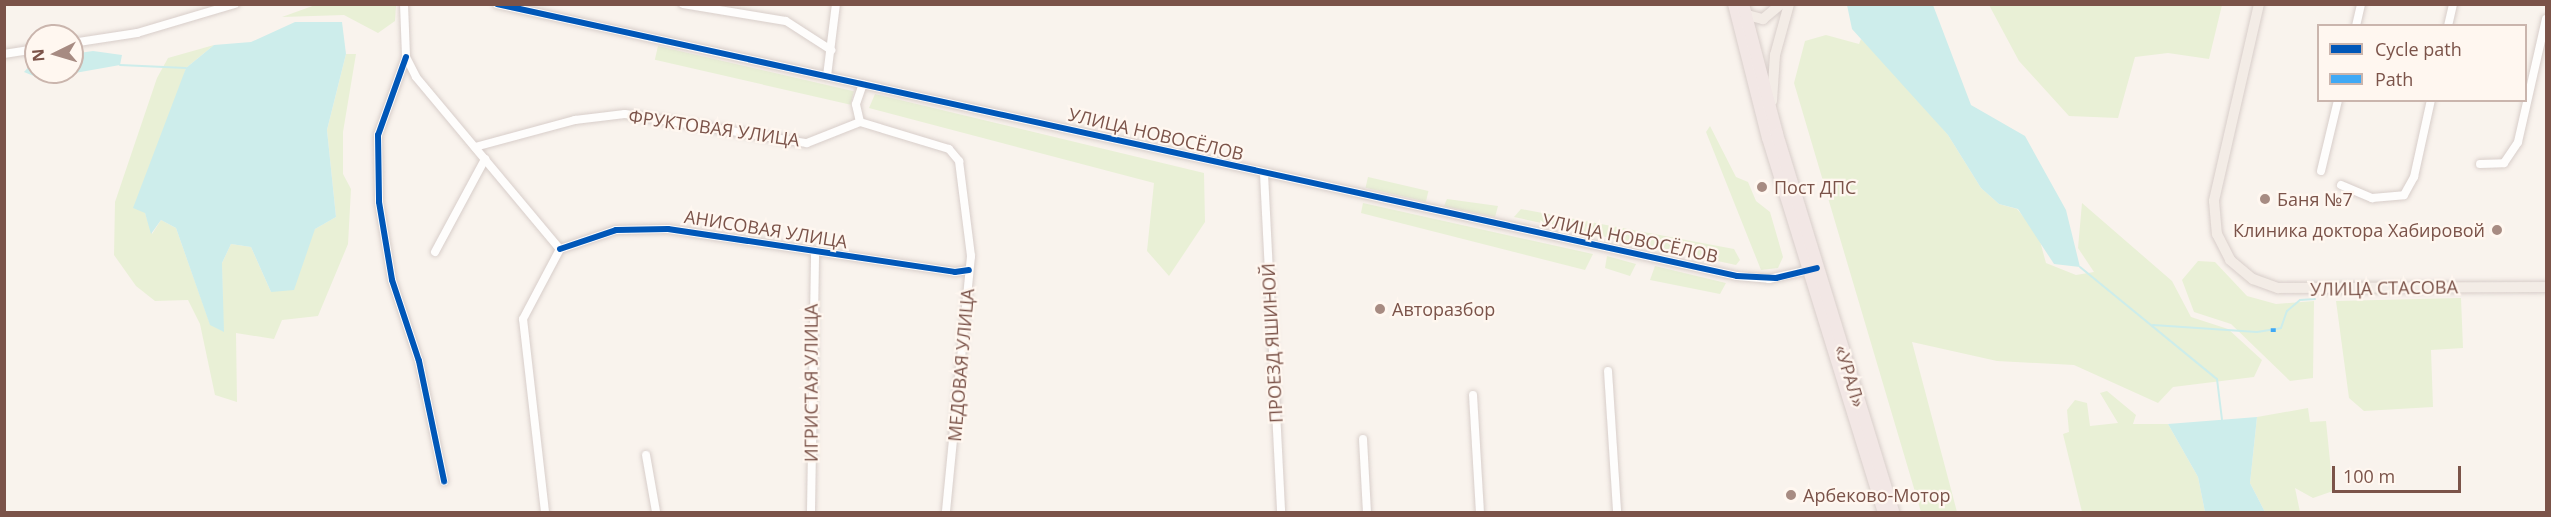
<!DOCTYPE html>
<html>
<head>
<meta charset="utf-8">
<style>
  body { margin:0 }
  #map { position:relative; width:2551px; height:517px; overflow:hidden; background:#f9f3ed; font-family:"Open Sans",sans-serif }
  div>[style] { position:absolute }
  .green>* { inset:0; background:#e9f0d6; transform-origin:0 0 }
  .water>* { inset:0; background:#cdedeb }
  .stream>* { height:2px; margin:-1px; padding:0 1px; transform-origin:1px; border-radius:1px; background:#cdedeb }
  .roads { filter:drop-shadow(0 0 2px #d8ceca) drop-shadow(0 0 2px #d8ceca) }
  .minor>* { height:8px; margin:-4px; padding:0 4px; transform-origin:4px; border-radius:4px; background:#fefdfc }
  .major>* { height:10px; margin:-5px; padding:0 5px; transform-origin:5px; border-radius:5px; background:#f3ece6 }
  .highway>* { height:12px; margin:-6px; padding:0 6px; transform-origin:6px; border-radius:6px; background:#f2e7e5 }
  .quiet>* { height:4.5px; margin-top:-2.25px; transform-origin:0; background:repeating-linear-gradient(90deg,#3fa9f5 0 9px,transparent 0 13.5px) }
  .cycleway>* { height:6px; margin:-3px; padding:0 3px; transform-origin:3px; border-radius:3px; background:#0057b8 }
  .dots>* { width:16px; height:16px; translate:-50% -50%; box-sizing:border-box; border:3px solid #fff7f0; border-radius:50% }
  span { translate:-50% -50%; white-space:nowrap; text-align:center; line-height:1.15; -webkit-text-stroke:4.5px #fff7f0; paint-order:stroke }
  .street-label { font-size:18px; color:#7b5349 }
  .poi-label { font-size:18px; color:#7b5349 }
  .left { translate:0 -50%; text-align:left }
  .right { translate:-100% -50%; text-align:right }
  .frame { position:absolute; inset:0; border:6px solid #7b5349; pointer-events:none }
  .legend { position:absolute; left:2317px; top:24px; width:210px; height:78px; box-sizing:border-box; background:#fff7f0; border:2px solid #cab5ad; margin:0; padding:8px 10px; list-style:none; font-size:18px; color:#7b5349 }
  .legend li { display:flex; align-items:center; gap:12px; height:30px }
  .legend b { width:30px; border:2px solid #cab5ad }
  .north { position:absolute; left:24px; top:24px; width:60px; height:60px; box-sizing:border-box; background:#fff7f0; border:2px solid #cab5ad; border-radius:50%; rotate:265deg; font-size:16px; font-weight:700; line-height:24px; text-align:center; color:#7b5349 }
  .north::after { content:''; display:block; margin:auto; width:21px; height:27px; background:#a78b82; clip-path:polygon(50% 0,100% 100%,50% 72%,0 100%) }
  .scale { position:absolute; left:2332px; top:466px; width:129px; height:27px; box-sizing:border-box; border:3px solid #7b5349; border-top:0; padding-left:8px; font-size:18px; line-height:21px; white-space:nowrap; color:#7b5349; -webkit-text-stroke:4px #fff7f0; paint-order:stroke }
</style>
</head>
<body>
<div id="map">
  <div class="green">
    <i style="clip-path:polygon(318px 4px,396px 5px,395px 21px,378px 33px,344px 15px,282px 17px)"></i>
    <i style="clip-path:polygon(1989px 5px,2222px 5px,2209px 59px,2168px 53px,2135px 57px,2118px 118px,2069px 116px,2019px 61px)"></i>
    <i style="clip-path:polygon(1826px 35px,1859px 44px,1861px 39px,1893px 70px,1948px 135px,1981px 188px,1999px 204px,2017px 209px,2038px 234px,2046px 263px,2076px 275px,2094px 272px,2078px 248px,2082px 203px,2172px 281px,2191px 317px,2228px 329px,2262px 360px,2254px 377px,2173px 387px,2158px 403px,2074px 365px,1997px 361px,1912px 342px,1957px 512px,1921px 512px,1794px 83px,1805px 41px)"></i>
    <i style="clip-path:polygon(214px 45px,186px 68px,145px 213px,152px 234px,161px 220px,176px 228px,210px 324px,223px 331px,222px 263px,231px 244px,251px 247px,271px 292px,315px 229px,336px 217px,327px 130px,346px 54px,356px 54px,343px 132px,343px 174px,351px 189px,348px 244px,318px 316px,282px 320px,274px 339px,236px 333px,237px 402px,215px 395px,200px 324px,188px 300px,155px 301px,136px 286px,114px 255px,115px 202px,157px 78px,168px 58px)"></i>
    <i style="left:658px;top:46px;width:201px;height:14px;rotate:13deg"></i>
    <i style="clip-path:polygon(875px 94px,1204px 173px,1205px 222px,1169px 276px,1147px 251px,1154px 183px,869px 108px)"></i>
    <i style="clip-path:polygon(1710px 126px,1736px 177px,1748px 182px,1756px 201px,1770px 212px,1783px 257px,1778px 268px,1761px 270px,1706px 132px)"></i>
    <i style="left:1368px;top:177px;width:62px;height:11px;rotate:13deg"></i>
    <i style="clip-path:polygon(1447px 199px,1498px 206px,1495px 217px,1444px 206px)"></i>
    <i style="clip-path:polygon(1363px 203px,1593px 254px,1585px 270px,1361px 213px)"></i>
    <i style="clip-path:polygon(1521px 209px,1734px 249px,1740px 260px,1736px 265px,1514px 217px)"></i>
    <i style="clip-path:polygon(1607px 256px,1636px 264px,1630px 276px,1605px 268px)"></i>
    <i style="clip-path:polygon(2198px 261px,2215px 262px,2247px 296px,2276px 304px,2314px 301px,2313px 378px,2290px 381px,2231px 324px,2194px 312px,2182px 280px)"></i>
    <i style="clip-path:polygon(1655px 266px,1726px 283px,1720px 294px,1650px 280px)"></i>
    <i style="clip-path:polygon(2461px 298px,2463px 348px,2431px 350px,2433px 407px,2364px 411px,2349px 398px,2336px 301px)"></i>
    <i style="clip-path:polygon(2107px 391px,2136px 415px,2133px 424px,2168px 424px,2198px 477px,2205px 512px,2082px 512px,2063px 434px,2069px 432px,2067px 410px,2075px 400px,2087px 403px,2090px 426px,2118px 423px,2100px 393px)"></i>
    <i style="clip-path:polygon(2308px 408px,2310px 422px,2326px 421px,2333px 491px,2313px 498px,2295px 488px,2300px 512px,2265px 512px,2250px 483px,2257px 417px)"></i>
  </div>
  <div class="water">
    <i style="clip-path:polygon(1847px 5px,1933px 5px,1971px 105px,2025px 136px,2066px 210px,2080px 267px,2054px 264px,2018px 209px,1999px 204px,1981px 188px,1948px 135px,1852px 29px)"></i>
    <i style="clip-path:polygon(295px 22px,342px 22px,346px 54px,327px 130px,336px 217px,315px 229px,294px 290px,271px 292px,251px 247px,231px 244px,222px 263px,224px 332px,210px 325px,176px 228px,161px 220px,151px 234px,145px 213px,133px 208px,186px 68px,214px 45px,251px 42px)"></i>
    <i style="clip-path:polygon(93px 51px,122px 55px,120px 65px,41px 79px,24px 72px,36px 59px,36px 72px,72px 72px,72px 54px)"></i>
    <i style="clip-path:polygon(2257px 417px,2250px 483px,2265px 512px,2205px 512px,2198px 477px,2168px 424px)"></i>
  </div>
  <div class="stream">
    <i style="left:120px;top:65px;width:66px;rotate:2.6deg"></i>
    <i style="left:2080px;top:267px;width:177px;rotate:39.3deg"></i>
    <i style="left:2217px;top:379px;width:41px;rotate:83deg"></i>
    <i style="left:2153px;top:325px;width:104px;rotate:3.9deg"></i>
    <i style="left:2257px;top:332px;width:24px;rotate:-9deg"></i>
    <i style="left:2281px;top:328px;width:18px;rotate:-71deg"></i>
    <i style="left:2287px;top:311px;width:17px;rotate:-40deg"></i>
    <i style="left:2300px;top:300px;width:15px;rotate:-4deg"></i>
  </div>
  <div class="roads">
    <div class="minor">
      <i style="left:404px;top:4px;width:53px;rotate:87.8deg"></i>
      <i style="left:406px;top:57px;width:22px;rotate:63deg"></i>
      <i style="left:416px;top:77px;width:224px;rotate:50.1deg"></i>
      <i style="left:497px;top:4px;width:1269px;rotate:12.37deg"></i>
      <i style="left:1737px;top:276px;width:32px;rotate:5deg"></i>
      <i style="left:1769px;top:279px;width:45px;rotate:-12.8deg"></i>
      <i style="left:683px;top:4px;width:104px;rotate:9.4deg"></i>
      <i style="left:786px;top:21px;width:54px;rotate:32.8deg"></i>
      <i style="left:2356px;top:26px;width:23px;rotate:-77deg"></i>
      <i style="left:2448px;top:26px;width:23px;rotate:-77deg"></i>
      <i style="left:72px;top:43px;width:66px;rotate:-8.7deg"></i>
      <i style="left:137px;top:33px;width:102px;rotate:-16.5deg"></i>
      <i style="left:4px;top:54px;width:32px;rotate:-9deg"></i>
      <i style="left:406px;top:57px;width:83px;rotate:109.7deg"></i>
      <i style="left:378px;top:135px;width:67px;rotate:89.1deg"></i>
      <i style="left:379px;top:202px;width:79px;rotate:80.5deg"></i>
      <i style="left:392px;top:280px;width:85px;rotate:71.6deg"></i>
      <i style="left:419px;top:361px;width:123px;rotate:78.2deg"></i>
      <i style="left:827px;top:76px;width:73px;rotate:-82.9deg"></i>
      <i style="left:860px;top:122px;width:18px;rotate:-103deg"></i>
      <i style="left:856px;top:104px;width:21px;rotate:-71deg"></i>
      <i style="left:475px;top:147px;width:104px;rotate:-15.1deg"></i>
      <i style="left:575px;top:120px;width:50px;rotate:-6.8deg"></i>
      <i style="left:625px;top:114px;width:184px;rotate:9.1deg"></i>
      <i style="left:807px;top:143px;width:57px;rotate:-21.6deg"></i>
      <i style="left:860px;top:122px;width:93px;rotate:16.9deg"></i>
      <i style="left:949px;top:149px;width:16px;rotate:50deg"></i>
      <i style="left:959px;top:161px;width:96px;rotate:82.8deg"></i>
      <i style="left:971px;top:256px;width:257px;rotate:95.6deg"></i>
      <i style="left:2480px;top:164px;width:24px;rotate:-2deg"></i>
      <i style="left:2504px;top:163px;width:25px;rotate:-56deg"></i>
      <i style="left:2518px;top:142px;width:126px;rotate:-77.2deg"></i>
      <i style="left:2321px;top:171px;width:73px;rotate:-76.5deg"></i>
      <i style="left:1264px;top:174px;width:338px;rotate:87.1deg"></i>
      <i style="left:2341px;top:185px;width:34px;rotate:23deg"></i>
      <i style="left:2372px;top:198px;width:32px;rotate:-5deg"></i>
      <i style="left:2404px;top:195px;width:21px;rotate:-61deg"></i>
      <i style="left:2414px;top:177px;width:79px;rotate:-77.6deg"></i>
      <i style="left:560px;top:249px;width:59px;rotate:-18.7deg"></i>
      <i style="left:616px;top:230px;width:52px;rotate:-1.1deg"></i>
      <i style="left:668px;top:229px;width:290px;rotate:8.5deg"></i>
      <i style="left:955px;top:272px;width:14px;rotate:-8deg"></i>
      <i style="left:435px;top:252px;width:106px;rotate:-61.7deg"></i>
      <i style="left:1608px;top:371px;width:141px;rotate:86.3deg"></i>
      <i style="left:1473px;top:395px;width:117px;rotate:86.6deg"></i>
      <i style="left:1363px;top:439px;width:73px;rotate:86.9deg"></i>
      <i style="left:646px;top:455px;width:58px;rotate:80deg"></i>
      <i style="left:545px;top:512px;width:194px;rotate:-96.5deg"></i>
      <i style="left:523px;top:319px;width:79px;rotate:-62.1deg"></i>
      <i style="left:811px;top:512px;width:259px;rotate:-89.1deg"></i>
    </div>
    <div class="major">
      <i style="left:2259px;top:4px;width:202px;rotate:102.9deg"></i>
      <i style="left:2214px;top:201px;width:33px;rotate:85deg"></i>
      <i style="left:2217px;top:234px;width:29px;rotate:63deg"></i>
      <i style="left:2230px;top:260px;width:30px;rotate:40deg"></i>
      <i style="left:2253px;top:279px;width:27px;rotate:20deg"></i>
      <i style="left:2278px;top:288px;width:268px;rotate:-0.2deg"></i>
      <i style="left:1740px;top:13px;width:24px;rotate:15deg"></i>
      <i style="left:1763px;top:19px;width:23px;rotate:-40deg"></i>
      <i style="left:1772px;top:101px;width:46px;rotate:-86.3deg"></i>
      <i style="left:1775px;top:55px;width:53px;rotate:-74.6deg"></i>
    </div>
    <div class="highway">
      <i style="left:1734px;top:4px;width:138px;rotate:75.8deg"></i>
      <i style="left:1768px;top:138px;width:392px;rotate:72.8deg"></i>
      <i style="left:1743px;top:4px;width:134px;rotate:75.3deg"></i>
      <i style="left:1777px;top:134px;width:395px;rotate:72.9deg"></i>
    </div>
  </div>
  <div class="quiet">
    <i style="left:2273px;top:332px;width:4px;rotate:-90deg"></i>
  </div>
  <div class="cycleway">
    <i style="left:497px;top:4px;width:1269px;rotate:12.37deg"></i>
    <i style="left:1737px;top:276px;width:39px;rotate:3deg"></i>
    <i style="left:1776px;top:278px;width:42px;rotate:-13.7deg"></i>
    <i style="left:406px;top:57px;width:83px;rotate:109.7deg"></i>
    <i style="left:378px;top:135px;width:67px;rotate:89.1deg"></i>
    <i style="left:379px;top:202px;width:79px;rotate:80.5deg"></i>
    <i style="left:392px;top:280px;width:85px;rotate:71.6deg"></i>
    <i style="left:419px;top:361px;width:123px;rotate:78.2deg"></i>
    <i style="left:560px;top:249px;width:59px;rotate:-18.7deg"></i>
    <i style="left:616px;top:230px;width:52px;rotate:-1.1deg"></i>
    <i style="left:668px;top:229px;width:290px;rotate:8.5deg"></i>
    <i style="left:955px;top:272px;width:14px;rotate:-8deg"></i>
  </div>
  <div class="dots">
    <i style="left:1762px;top:187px;background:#a78b82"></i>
    <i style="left:2265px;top:199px;background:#a78b82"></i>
    <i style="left:2497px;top:230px;background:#a78b82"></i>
    <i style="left:1380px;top:309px;background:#a78b82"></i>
    <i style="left:1791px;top:495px;background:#a78b82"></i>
  </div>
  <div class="street-label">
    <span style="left:714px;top:128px;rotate:8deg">ФРУКТОВАЯ УЛИЦА</span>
    <span style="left:1156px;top:134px;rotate:13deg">УЛИЦА НОВОСЁЛОВ</span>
    <span style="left:766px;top:229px;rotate:9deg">АНИСОВАЯ УЛИЦА</span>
    <span style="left:1630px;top:238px;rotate:12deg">УЛИЦА НОВОСЁЛОВ</span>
    <span style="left:2384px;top:288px;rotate:-1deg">УЛИЦА СТАСОВА</span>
    <span style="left:1272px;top:343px;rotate:-93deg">ПРОЕЗД ЯШИНОЙ</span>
    <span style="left:961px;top:365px;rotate:-85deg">МЕДОВАЯ УЛИЦА</span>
    <span style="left:1850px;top:376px;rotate:73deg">«УРАЛ»</span>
    <span style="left:811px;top:383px;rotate:-90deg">ИГРИСТАЯ УЛИЦА</span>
  </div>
  <div class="poi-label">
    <span class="left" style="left:1774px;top:187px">Пост ДПС</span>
    <span class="left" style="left:2277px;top:199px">Баня №7</span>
    <span class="right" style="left:2485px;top:230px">Клиника доктора Хабировой</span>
    <span class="left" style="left:1392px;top:309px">Авторазбор</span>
    <span class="left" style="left:1803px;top:495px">Арбеково-Мотор</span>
  </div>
  <div class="frame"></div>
  <ul class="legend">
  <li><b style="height:8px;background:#0057b8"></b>Cycle path</li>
  <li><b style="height:8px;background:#3fa9f5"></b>Path</li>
  </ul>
  <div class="north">N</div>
  <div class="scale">100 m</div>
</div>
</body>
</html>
